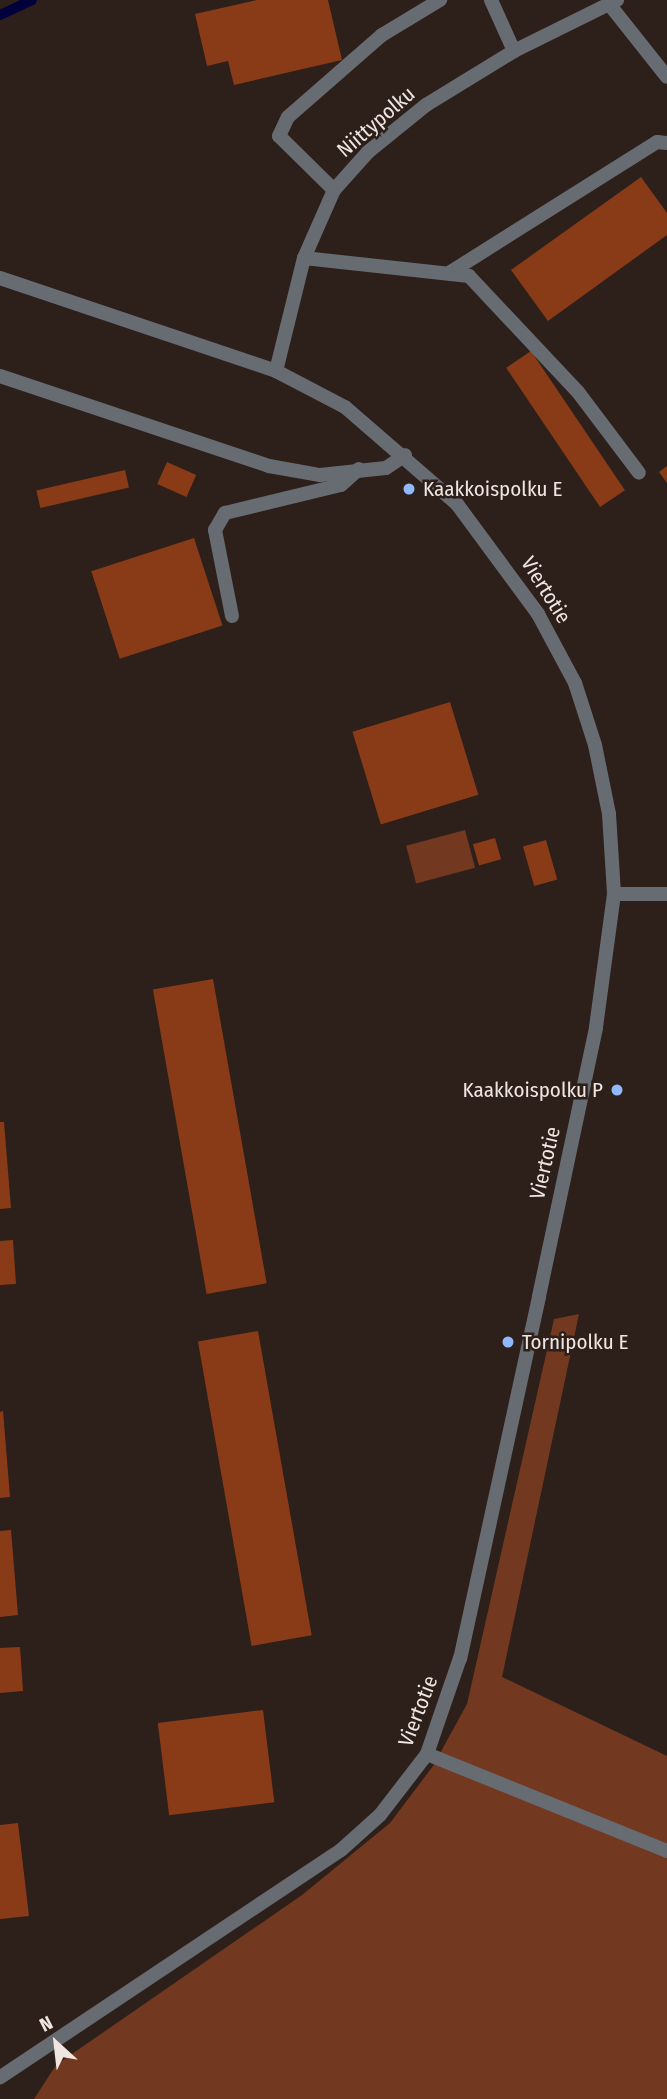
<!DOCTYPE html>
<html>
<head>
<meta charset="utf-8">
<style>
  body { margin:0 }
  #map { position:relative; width:667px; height:2099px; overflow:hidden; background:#2d1f19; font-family:"Fira Sans Condensed",sans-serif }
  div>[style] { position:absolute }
  .green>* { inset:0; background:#733820; transform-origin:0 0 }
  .stream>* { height:10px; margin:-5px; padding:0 5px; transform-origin:5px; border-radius:5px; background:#00003c }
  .building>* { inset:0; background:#893b18; transform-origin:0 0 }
  .lane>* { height:14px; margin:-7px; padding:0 7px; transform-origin:7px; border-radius:7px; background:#676b72 }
  .street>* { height:14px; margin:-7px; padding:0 7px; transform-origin:7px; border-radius:7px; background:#676b72 }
  .dots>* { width:19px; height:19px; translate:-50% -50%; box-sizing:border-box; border:4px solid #2d1f19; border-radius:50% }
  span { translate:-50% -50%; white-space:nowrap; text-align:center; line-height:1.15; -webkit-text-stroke:5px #2d1f19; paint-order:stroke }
  .street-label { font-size:21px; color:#efe5e1 }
  .poi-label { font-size:21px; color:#efe5e1 }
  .left { translate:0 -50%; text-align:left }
  .right { translate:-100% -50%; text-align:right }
  .north { position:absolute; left:21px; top:2008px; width:70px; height:70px; -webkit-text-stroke:5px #2d1f19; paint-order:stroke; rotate:333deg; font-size:19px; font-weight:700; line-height:28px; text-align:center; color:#efe5e1 }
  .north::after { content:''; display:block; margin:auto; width:24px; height:32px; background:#efe5e1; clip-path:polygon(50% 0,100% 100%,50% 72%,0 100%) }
</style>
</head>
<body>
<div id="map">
  <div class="green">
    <i style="left:465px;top:830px;width:39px;height:61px;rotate:75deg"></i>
    <i style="clip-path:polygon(579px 1314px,502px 1677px,667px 1756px,667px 2099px,34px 2099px,56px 2065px,302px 1895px,390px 1823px,433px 1766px,467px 1704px,554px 1319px)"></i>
  </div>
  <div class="stream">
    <i style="left:0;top:15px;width:35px;rotate:-25deg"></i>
  </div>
  <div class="building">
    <i style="clip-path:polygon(257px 0,328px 0,342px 60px,234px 85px,228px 61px,207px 66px,195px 14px)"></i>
    <i style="clip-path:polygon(641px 177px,667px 213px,667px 235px,548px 321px,511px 270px)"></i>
    <i style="left:531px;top:351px;width:168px;height:30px;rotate:56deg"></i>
    <i style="left:167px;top:462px;width:32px;height:24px;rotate:24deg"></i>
    <i style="clip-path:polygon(667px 466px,667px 483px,659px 472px)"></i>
    <i style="left:125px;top:470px;width:18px;height:91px;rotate:77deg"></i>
    <i style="left:194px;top:538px;width:92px;height:108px;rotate:72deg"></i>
    <i style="left:450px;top:702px;width:97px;height:102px;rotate:73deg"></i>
    <i style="left:495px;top:838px;width:22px;height:23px;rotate:74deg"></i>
    <i style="left:546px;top:840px;width:41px;height:24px;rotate:74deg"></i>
    <i style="left:213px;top:979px;width:309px;height:61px;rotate:80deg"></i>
    <i style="clip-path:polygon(0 1122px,4px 1122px,11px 1208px,0 1209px)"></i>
    <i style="clip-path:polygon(13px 1240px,16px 1284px,0 1285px,0 1241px)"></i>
    <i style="left:258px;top:1331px;width:309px;height:61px;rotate:80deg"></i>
    <i style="clip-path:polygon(3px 1411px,10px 1497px,0 1498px,0 1412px)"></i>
    <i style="clip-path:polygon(11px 1530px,18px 1615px,0 1617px,0 1531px)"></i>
    <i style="clip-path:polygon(20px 1647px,23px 1691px,0 1693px,0 1648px)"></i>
    <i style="left:263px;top:1710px;width:93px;height:106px;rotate:83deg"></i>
    <i style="clip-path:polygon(18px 1823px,29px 1916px,0 1919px,0 1825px)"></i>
  </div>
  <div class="lane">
    <i style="left:491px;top:0;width:56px;rotate:65.7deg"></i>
    <i style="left:609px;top:4px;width:93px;rotate:51.5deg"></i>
    <i style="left:334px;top:190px;width:77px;rotate:-135.5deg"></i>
    <i style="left:279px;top:136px;width:21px;rotate:-65deg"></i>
    <i style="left:288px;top:117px;width:125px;rotate:-41.1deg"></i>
    <i style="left:382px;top:35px;width:68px;rotate:-31.1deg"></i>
    <i style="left:304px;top:258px;width:166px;rotate:6.2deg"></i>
    <i style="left:469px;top:276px;width:159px;rotate:46.8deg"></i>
    <i style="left:578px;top:392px;width:101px;rotate:53deg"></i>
    <i style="left:449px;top:273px;width:246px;rotate:-32.2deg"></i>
    <i style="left:657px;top:142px;width:10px;rotate:6deg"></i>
    <i style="left:0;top:376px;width:284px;rotate:18.5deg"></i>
    <i style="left:269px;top:466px;width:52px;rotate:10deg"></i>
    <i style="left:320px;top:475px;width:66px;rotate:-6.1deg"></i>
    <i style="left:386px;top:468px;width:23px;rotate:-34deg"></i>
    <i style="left:232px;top:616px;width:88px;rotate:-101.2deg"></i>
    <i style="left:215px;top:530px;width:20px;rotate:-60deg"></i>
    <i style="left:225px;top:513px;width:119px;rotate:-13.6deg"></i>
    <i style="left:341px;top:485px;width:24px;rotate:-42deg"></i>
    <i style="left:427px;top:1754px;width:259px;rotate:22deg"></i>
  </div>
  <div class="street">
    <i style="left:0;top:278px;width:291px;rotate:18.6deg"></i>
    <i style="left:276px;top:371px;width:78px;rotate:27.6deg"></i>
    <i style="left:345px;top:407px;width:148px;rotate:40.9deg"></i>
    <i style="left:457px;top:504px;width:137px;rotate:53.6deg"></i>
    <i style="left:538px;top:614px;width:78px;rotate:61.8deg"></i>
    <i style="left:575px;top:683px;width:65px;rotate:72.1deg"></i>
    <i style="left:595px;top:745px;width:70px;rotate:78.5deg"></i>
    <i style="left:609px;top:814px;width:80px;rotate:86.4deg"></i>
    <i style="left:614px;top:894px;width:135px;rotate:97.7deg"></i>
    <i style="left:596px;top:1028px;width:275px;rotate:102deg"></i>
    <i style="left:539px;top:1297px;width:370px;rotate:102.3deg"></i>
    <i style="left:460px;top:1658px;width:102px;rotate:109deg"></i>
    <i style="left:427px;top:1754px;width:77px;rotate:127.6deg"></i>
    <i style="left:380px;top:1815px;width:52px;rotate:138.1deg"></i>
    <i style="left:341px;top:1850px;width:410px;rotate:146.3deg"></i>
    <i style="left:276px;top:371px;width:116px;rotate:-76.1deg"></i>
    <i style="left:304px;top:258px;width:74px;rotate:-66.2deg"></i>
    <i style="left:334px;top:190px;width:51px;rotate:-48.2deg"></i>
    <i style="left:368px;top:152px;width:75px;rotate:-39deg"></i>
    <i style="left:426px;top:105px;width:103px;rotate:-31.5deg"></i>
    <i style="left:514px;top:51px;width:115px;rotate:-26.3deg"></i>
    <i style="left:614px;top:894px;width:53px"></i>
  </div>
  <div class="dots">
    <i style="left:409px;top:489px;background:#90b8fd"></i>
    <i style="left:617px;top:1090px;background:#90b8fd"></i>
    <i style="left:508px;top:1342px;background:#90b8fd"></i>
  </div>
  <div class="street-label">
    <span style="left:376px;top:122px;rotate:-41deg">Niittypolku</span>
    <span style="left:546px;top:590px;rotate:58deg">Viertotie</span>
    <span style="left:545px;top:1163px;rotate:-77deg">Viertotie</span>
    <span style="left:418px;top:1711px;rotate:-69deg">Viertotie</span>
  </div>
  <div class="poi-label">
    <span class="left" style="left:423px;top:489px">Kaakkoispolku E</span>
    <span class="right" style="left:603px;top:1090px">Kaakkoispolku P</span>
    <span class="left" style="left:522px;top:1342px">Tornipolku E</span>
  </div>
  <div class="north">N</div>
</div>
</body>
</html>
